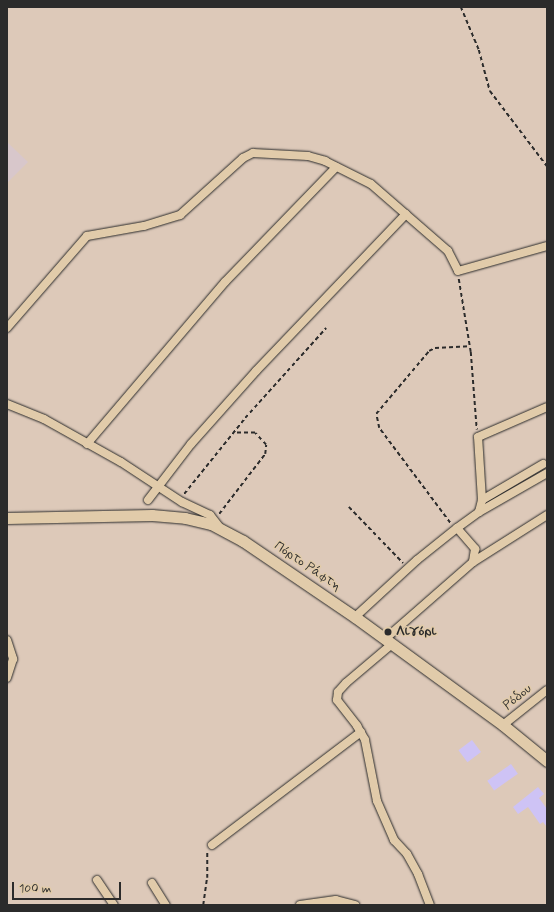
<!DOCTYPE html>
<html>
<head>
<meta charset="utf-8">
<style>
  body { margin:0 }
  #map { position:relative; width:554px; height:912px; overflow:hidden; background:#ddc9b9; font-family:Mynerve,sans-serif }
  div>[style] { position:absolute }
  .built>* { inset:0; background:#d8c7cb }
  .building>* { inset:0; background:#cec3f5; transform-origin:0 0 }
  .path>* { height:1.5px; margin-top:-0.75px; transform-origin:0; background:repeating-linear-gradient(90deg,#2b2b2b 0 4px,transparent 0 7px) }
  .roads { filter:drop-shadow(0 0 1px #2b2b2b) drop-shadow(0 0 1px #2b2b2b) }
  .street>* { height:8px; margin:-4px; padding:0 4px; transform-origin:4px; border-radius:4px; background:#e1cbaa }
  .secondary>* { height:11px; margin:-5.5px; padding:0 5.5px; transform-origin:5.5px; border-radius:5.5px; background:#e1cbaa }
  .dots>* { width:11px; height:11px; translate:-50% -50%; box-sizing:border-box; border:2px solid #e1cbaa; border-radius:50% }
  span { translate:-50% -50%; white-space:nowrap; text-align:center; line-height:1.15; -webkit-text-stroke:3px #e1cbaa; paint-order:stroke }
  .street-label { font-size:13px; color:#2b2b2b }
  .poi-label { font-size:13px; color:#2b2b2b; font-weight:700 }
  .left { translate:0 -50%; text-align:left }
  .frame { position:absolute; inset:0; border:8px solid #2b2b2b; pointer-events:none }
  .scale { position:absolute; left:12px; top:882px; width:109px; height:18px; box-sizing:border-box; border:2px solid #2b2b2b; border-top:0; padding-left:5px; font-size:12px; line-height:14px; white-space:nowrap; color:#2b2b2b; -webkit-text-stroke:3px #e1cbaa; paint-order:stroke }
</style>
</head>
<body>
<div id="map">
  <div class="built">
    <i style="clip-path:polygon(7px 142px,28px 162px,7px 183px)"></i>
  </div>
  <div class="building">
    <i style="left:472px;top:740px;width:15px;height:17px;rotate:53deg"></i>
    <i style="left:511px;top:764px;width:12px;height:29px;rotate:55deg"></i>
    <i style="clip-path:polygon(538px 787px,544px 794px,539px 798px,547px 809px,547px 827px,543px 822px,540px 824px,528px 807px,518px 814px,513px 807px)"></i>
  </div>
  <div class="path">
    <i style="left:461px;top:7px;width:47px;rotate:67.3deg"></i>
    <i style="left:479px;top:50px;width:42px;rotate:75deg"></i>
    <i style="left:490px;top:91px;width:94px;rotate:52.8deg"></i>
    <i style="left:459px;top:279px;width:74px;rotate:80.7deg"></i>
    <i style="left:471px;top:352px;width:78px;rotate:85.6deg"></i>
    <i style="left:184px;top:494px;width:97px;rotate:-51.2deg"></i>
    <i style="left:245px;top:418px;width:121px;rotate:-48deg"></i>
    <i style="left:349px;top:507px;width:78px;rotate:46deg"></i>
    <i style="left:219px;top:514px;width:76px;rotate:-52.5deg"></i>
    <i style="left:265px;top:454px;width:9px;rotate:-84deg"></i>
    <i style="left:266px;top:445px;width:16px;rotate:-133deg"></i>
    <i style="left:255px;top:433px;width:22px;rotate:180deg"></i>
    <i style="left:450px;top:523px;width:119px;rotate:-126.8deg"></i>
    <i style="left:379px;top:428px;width:14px;rotate:-102deg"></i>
    <i style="left:376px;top:414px;width:82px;rotate:-49.9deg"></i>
    <i style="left:429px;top:351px;width:7px;rotate:-27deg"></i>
    <i style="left:435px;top:348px;width:34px;rotate:-3deg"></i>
    <i style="left:203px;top:905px;width:27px;rotate:-82deg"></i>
    <i style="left:207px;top:878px;width:27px;rotate:-90deg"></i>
  </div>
  <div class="roads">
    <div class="street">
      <i style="left:7px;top:328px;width:122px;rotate:-49deg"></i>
      <i style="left:87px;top:236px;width:58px;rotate:-10deg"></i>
      <i style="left:144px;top:226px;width:38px;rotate:-17deg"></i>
      <i style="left:180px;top:215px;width:85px;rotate:-42.1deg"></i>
      <i style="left:243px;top:158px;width:11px;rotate:-27deg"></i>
      <i style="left:253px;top:153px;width:55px;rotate:3.1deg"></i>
      <i style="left:308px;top:156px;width:18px;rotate:16deg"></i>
      <i style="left:325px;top:161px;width:51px;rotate:26.6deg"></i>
      <i style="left:371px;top:184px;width:102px;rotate:41deg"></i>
      <i style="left:448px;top:251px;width:22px;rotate:63deg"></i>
      <i style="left:458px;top:271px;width:92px;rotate:-15.7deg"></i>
      <i style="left:7px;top:404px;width:40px;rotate:22deg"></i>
      <i style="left:44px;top:419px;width:88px;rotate:29.2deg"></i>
      <i style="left:121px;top:462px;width:73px;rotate:33.3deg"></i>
      <i style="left:182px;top:502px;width:31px;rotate:25deg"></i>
      <i style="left:210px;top:515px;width:18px;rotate:52deg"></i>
      <i style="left:87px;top:444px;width:213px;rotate:-49.6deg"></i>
      <i style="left:225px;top:282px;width:160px;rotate:-46deg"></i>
      <i style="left:148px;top:500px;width:71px;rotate:-52.5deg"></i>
      <i style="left:191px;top:444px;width:98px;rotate:-48.3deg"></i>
      <i style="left:256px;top:371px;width:217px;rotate:-46.3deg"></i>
      <i style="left:482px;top:500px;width:71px;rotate:-30.5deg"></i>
      <i style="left:479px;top:512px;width:78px;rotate:-29.8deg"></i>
      <i style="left:457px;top:528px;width:27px;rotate:-36deg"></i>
      <i style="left:479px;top:512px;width:12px;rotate:-76deg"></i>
      <i style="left:482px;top:500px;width:63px;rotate:-93.6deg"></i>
      <i style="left:478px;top:437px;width:75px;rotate:-23.5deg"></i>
      <i style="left:355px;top:617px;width:84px;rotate:-42.6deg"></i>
      <i style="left:417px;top:560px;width:51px;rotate:-38.7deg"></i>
      <i style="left:457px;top:528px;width:28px;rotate:49deg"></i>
      <i style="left:475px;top:549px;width:13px;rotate:99deg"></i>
      <i style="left:385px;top:639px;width:117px;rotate:-41.2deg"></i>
      <i style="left:473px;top:562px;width:88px;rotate:-32.4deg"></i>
      <i style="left:7px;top:640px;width:20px;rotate:72deg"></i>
      <i style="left:13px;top:659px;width:20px;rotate:108deg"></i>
      <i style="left:392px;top:644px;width:60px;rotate:139.7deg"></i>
      <i style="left:346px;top:683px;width:12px;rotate:132deg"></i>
      <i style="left:338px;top:692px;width:8px;rotate:97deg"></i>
      <i style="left:337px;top:700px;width:33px;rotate:52deg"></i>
      <i style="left:357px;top:726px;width:16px;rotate:60deg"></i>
      <i style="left:365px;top:740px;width:62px;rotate:78.9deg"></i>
      <i style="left:377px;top:801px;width:43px;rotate:66.4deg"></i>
      <i style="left:394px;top:840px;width:19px;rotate:47deg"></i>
      <i style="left:407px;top:854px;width:23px;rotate:61deg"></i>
      <i style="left:418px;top:874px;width:33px;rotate:69deg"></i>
      <i style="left:503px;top:725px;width:56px;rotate:-38.5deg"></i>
      <i style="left:212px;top:845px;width:187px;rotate:-37.2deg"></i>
      <i style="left:97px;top:880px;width:30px;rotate:56deg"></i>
      <i style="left:152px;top:883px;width:26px;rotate:58deg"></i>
      <i style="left:300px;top:905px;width:36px;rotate:-8deg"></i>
      <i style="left:336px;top:900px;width:20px;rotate:15deg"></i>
    </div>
    <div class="secondary">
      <i style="left:7px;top:518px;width:145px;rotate:-1.2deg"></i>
      <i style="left:152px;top:515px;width:33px;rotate:5deg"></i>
      <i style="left:185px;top:518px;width:27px;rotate:13deg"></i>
      <i style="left:211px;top:524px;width:36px;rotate:28deg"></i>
      <i style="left:243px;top:541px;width:135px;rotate:34.2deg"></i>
      <i style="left:355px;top:617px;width:183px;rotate:36.1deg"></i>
      <i style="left:503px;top:725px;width:57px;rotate:39.3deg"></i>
    </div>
  </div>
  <div class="dots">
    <i style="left:388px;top:632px;background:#2b2b2b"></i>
  </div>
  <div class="street-label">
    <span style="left:307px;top:567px;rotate:34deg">Πόρτο Ράφτη</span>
    <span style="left:518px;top:698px;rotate:-39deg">Ρόδου</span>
  </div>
  <div class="poi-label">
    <span class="left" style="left:396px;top:632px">Λιγόρι</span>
  </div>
  <div class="frame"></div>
  <div class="scale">100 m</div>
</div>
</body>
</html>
